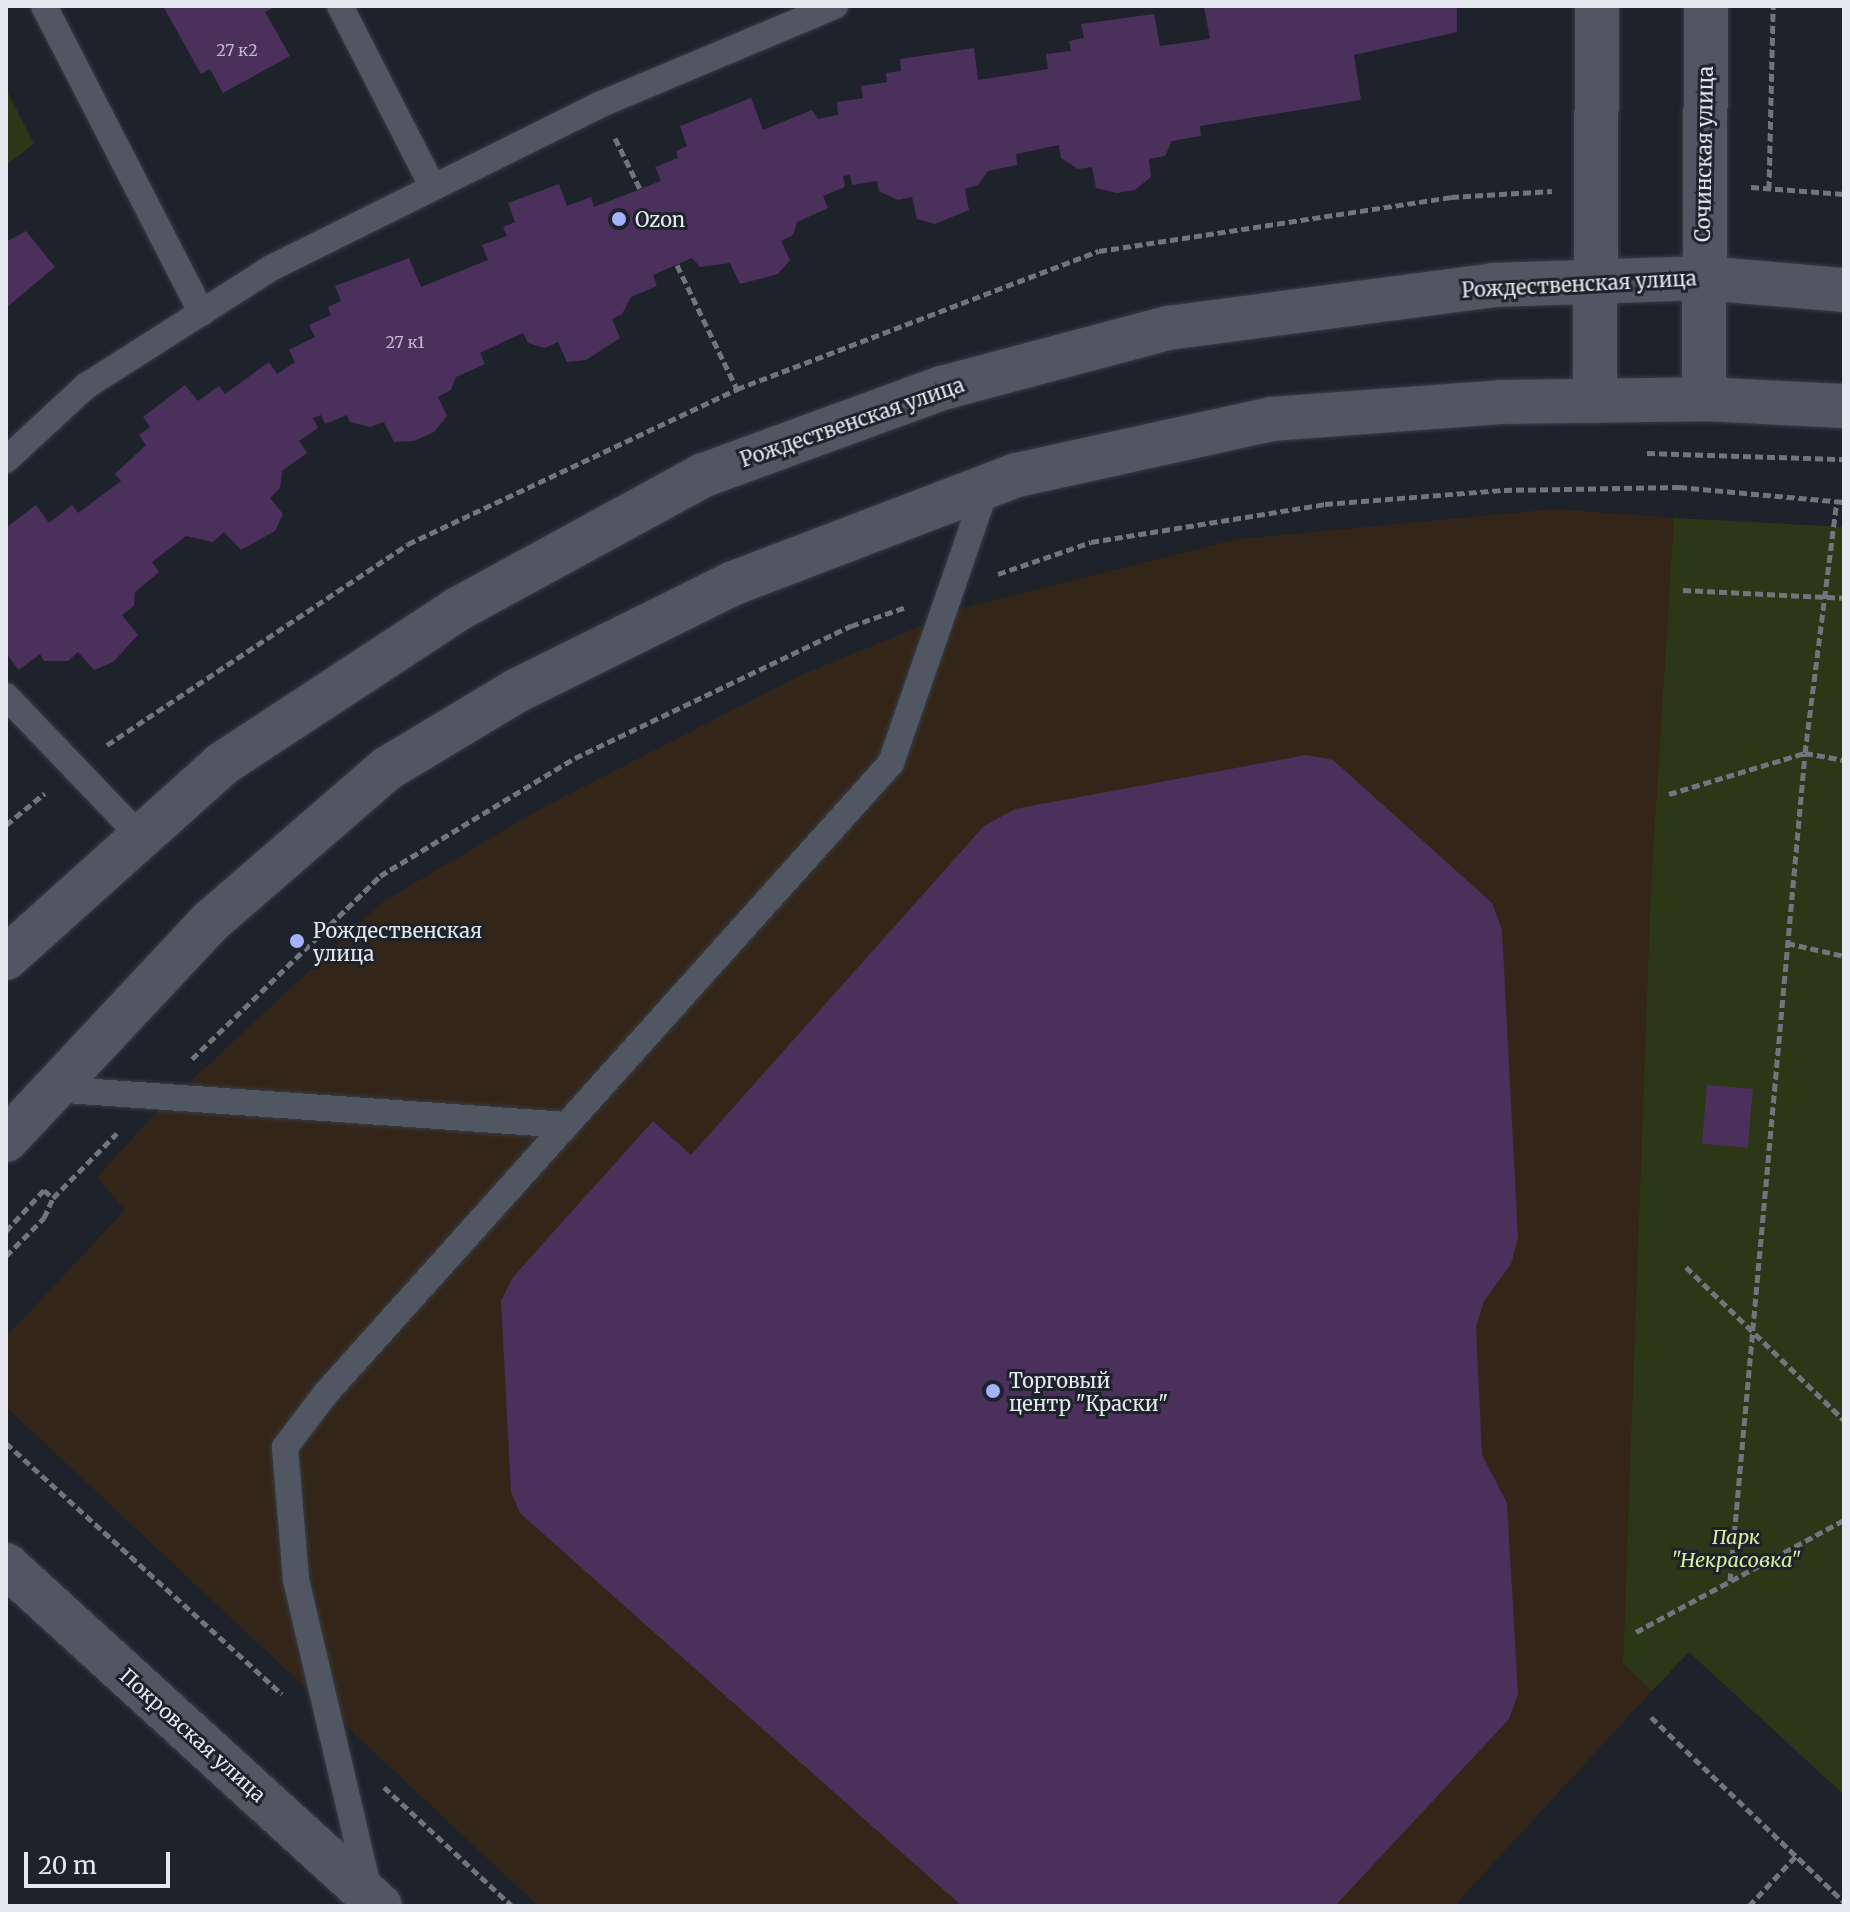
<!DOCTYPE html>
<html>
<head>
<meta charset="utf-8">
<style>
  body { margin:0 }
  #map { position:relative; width:1850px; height:1912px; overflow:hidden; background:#1d222b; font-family:Merriweather,serif }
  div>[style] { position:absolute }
  .commercial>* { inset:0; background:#332619 }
  .green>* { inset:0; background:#2c3717 }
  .building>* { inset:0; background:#4c305c; transform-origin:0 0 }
  .path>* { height:5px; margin-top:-2.5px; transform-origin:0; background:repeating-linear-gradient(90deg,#71757d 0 8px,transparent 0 12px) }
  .roads { filter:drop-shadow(0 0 2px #383c43) drop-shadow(0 0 2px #383c43) }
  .service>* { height:26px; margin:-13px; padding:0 13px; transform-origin:13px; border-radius:13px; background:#515762 }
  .minor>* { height:44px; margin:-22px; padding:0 22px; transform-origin:22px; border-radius:22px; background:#515762 }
  .tertiary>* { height:44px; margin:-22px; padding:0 22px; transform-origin:22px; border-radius:22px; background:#515762 }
  .secondary>* { height:44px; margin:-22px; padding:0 22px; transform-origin:22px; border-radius:22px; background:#515762 }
  .dots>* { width:22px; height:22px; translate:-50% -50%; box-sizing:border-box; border:4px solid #1d222b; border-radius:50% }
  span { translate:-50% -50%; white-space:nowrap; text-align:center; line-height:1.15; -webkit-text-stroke:6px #1d222b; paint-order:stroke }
  .number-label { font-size:16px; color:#bfbbca }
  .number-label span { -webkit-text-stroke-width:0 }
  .street-label { font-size:20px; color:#e5e9ef }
  .poi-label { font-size:20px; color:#e5e9ef }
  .left { translate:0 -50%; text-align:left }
  .park-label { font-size:20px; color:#d3f09e; font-style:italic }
  .frame { position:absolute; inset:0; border:8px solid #e5e9ef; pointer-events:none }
  .scale { position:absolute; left:24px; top:1852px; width:146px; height:36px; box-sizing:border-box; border:4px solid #e5e9ef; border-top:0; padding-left:10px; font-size:24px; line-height:28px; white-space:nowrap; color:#e5e9ef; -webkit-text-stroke:6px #1d222b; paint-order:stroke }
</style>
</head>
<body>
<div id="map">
  <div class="commercial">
    <i style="clip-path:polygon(1555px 509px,1674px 518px,1623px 1664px,1652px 1691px,1454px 1906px,538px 1906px,6px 1407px,6px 1337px,125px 1210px,97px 1177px,149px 1120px,384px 901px,542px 808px,801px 675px,970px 606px,1237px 539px)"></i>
  </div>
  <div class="green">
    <i style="clip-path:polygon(6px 89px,34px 144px,6px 165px)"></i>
    <i style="clip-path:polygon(1674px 518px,1844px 527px,1844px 1795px,1689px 1652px,1652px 1691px,1623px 1664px,1651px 887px)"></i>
  </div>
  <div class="building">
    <i style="clip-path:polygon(163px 6px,276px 6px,265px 12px,290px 56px,223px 93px,210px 69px,201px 74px)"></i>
    <i style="clip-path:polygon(1204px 6px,1457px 6px,1457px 32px,1354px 55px,1361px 100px,1200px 126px,1201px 136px,1172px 141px,1165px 156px,1149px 159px,1151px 177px,1135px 190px,1117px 193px,1096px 188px,1092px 167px,1078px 169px,1061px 158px,1059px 145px,1016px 154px,1017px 165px,988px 171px,978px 185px,965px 189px,969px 210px,935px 224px,917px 219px,912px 197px,898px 200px,879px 191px,877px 181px,852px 185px,850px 175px,843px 176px,845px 187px,823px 196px,828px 208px,797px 222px,793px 235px,781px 241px,790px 260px,778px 274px,740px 284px,730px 263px,700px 267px,692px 258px,653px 275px,657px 286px,631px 297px,622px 314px,612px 319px,620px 338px,586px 360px,567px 362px,558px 342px,545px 348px,528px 343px,523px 333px,505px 341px,480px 353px,485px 364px,456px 377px,451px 390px,438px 397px,447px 416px,434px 432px,414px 441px,394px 442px,384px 422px,370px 427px,350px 422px,347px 415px,325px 424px,321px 415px,313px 418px,318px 428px,299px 441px,307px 453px,282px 471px,280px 488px,270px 498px,283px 514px,275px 531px,241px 550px,224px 532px,213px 542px,186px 536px,152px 562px,159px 572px,135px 592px,134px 606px,122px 615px,138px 635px,113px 662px,94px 670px,78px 652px,68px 661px,44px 661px,40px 654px,19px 670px,6px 653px,6px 528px,36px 505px,49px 523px,72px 505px,78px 513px,121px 481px,115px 474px,146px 445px,139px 435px,150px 427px,143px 417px,185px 385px,198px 401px,219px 386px,225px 394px,269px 362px,277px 374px,295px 362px,289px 350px,315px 337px,309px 325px,331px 315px,328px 307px,341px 301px,335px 286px,409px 258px,421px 287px,488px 260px,482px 245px,507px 236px,503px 227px,515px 222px,508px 203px,559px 184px,567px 206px,591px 197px,594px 207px,661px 181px,655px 167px,678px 158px,676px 151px,687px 146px,680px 126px,751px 98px,763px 130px,812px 110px,818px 119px,838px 115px,837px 102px,863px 98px,861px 86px,887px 82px,886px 73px,901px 71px,900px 59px,974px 48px,978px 80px,1048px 69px,1046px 54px,1071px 51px,1069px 41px,1084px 38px,1081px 24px,1154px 14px,1160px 46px,1210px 39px)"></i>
    <i style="clip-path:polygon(26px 231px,55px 267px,6px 308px,6px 242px)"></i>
    <i style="clip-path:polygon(1306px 755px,1333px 760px,1492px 903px,1502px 930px,1518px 1238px,1511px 1264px,1484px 1301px,1476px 1327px,1482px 1455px,1507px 1503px,1518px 1694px,1509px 1719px,1335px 1906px,962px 1906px,520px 1513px,511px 1492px,501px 1301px,513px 1277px,653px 1121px,691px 1155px,984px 826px,1015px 809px)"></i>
    <i style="left:1707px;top:1085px;width:46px;height:59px;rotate:5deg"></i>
  </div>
  <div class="path">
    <i style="left:615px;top:138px;width:57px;rotate:63.9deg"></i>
    <i style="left:1751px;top:187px;width:93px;rotate:4.3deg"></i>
    <i style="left:1769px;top:189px;width:183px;rotate:-88.7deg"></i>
    <i style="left:677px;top:265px;width:138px;rotate:64.2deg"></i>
    <i style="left:1647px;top:453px;width:196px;rotate:1.8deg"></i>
    <i style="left:998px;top:574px;width:98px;rotate:-19deg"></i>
    <i style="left:1091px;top:542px;width:237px;rotate:-9.2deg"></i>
    <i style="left:1325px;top:504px;width:180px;rotate:-4.5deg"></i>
    <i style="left:1504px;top:490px;width:175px;rotate:-1deg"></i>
    <i style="left:1679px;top:487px;width:166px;rotate:5.2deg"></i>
    <i style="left:1683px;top:590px;width:161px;rotate:2.8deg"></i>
    <i style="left:107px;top:745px;width:362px;rotate:-33.7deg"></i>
    <i style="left:408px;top:544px;width:364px;rotate:-25.2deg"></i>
    <i style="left:737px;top:389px;width:387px;rotate:-20.9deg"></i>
    <i style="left:1099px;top:251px;width:356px;rotate:-8.7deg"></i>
    <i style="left:1451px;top:197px;width:101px;rotate:-3.4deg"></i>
    <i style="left:1669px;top:794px;width:142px;rotate:-16.8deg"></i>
    <i style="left:1805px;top:753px;width:40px;rotate:10deg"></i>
    <i style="left:6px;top:825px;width:50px;rotate:-39.4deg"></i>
    <i style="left:1787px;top:943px;width:58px;rotate:12.8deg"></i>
    <i style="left:192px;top:1059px;width:262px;rotate:-44.2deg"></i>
    <i style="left:380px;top:876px;width:228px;rotate:-31.2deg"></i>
    <i style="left:575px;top:758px;width:306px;rotate:-25.6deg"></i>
    <i style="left:851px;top:626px;width:58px;rotate:-19.1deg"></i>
    <i style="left:6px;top:1231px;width:56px;rotate:-47.2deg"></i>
    <i style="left:44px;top:1190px;width:12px;rotate:42deg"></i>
    <i style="left:6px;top:1256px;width:54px;rotate:-45deg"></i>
    <i style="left:44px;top:1218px;width:22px;rotate:-66deg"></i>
    <i style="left:53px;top:1198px;width:91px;rotate:-45.4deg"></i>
    <i style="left:1686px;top:1267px;width:220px;rotate:44.1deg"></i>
    <i style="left:6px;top:1443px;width:373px;rotate:42.3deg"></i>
    <i style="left:1730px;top:1581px;width:831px;rotate:-84.82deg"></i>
    <i style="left:1805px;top:753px;width:254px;rotate:-82.8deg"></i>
    <i style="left:1636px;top:1632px;width:236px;rotate:-28.3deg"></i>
    <i style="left:1651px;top:1717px;width:267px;rotate:43.8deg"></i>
    <i style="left:384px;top:1787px;width:175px;rotate:42.9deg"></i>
    <i style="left:1749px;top:1906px;width:69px;rotate:-46.8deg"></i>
  </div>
  <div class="roads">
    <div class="service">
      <i style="left:44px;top:6px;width:345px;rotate:62.8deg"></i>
      <i style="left:340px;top:6px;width:204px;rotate:62.9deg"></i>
      <i style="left:6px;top:460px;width:109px;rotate:-42.8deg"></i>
      <i style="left:86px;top:386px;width:219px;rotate:-32.5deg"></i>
      <i style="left:271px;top:268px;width:366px;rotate:-26.4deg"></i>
      <i style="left:599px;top:105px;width:256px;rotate:-22.8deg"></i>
      <i style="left:6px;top:696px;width:194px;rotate:46.3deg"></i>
      <i style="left:52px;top:1089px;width:516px;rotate:4deg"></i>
      <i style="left:369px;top:1891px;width:320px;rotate:-103.2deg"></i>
      <i style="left:296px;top:1579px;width:132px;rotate:-94.8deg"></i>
      <i style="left:285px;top:1447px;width:69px;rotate:-52.6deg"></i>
      <i style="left:327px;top:1392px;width:845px;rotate:-48.12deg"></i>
      <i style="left:891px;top:763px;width:293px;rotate:-70.9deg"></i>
    </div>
    <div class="minor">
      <i style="left:1704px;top:399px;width:393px;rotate:-89.7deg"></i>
      <i style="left:1595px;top:401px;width:395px;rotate:-89.7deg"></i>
    </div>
    <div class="tertiary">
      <i style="left:6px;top:958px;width:290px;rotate:-41.9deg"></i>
      <i style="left:222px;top:764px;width:282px;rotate:-33.3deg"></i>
      <i style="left:458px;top:609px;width:280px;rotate:-28.6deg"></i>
      <i style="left:704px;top:475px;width:253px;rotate:-20.1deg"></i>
      <i style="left:942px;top:388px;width:234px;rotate:-14.9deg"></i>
      <i style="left:1168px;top:328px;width:328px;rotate:-7.5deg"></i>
      <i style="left:1493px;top:285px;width:210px;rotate:-1.9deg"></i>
      <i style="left:1703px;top:278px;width:142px;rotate:4.9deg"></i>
      <i style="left:6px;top:1140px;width:299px;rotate:-46.9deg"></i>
      <i style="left:210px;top:922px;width:235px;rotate:-40.9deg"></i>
      <i style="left:388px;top:768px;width:149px;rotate:-31deg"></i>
      <i style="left:516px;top:691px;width:243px;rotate:-26.4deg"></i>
      <i style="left:734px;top:583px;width:303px;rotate:-20.9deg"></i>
      <i style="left:1017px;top:475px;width:260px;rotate:-12.4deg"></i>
      <i style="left:1271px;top:419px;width:230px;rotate:-4.2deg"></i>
      <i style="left:1500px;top:402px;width:204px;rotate:-0.8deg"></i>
      <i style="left:1704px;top:399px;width:140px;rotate:2.9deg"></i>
    </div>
    <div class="secondary">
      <i style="left:6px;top:1565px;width:506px;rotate:42.36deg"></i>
    </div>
  </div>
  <div class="dots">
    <i style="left:619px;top:219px;background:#a2b2fd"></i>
    <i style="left:297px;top:941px;background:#a2b2fd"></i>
    <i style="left:993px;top:1391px;background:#a2b2fd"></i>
  </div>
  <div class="number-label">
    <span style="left:237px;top:50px">27 к2</span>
    <span style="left:405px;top:342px">27 к1</span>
  </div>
  <div class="street-label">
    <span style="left:1704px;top:154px;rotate:-89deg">Сочинская улица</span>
    <span style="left:1579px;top:284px;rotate:-3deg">Рождественская улица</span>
    <span style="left:852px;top:422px;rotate:-19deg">Рождественская улица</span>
    <span style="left:193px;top:1735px;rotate:42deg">Покровская улица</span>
  </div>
  <div class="poi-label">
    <span class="left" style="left:635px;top:219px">Ozon</span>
    <span class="left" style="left:313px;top:942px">Рождественская<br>улица</span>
    <span class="left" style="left:1009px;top:1392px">Торговый<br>центр "Краски"</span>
  </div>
  <div class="park-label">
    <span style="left:1736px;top:1548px">Парк<br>"Некрасовка"</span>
  </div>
  <div class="frame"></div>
  <div class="scale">20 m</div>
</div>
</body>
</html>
